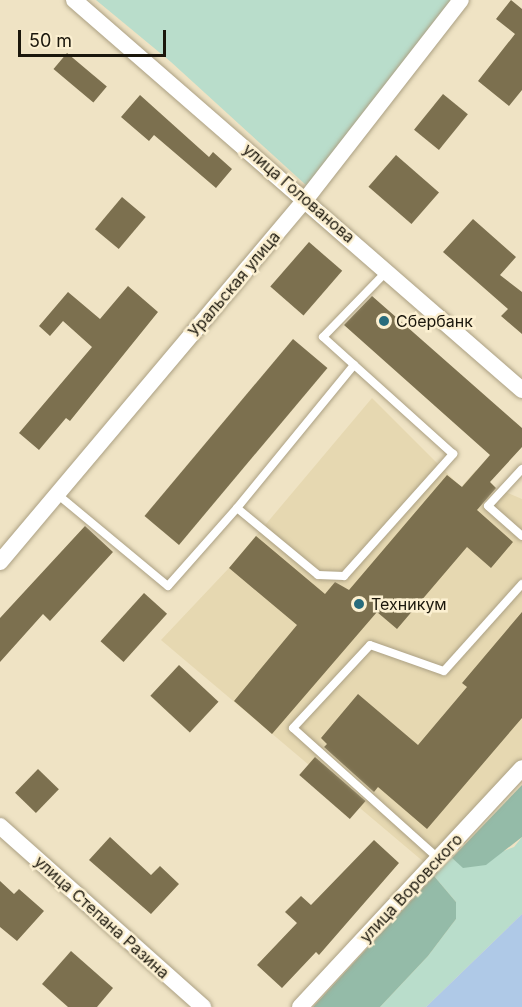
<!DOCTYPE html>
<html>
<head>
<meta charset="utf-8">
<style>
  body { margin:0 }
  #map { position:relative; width:522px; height:1007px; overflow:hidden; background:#efe3c4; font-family:Inter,sans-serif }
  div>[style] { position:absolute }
  .built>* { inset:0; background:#e6d8b1 }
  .green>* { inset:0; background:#b9ddcb }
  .forest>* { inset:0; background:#94bba8 }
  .water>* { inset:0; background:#afc9e7 }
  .building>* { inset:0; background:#7c704f; transform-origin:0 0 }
  .roads { filter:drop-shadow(0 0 2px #aba083) drop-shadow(0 0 2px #aba083) }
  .lane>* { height:8px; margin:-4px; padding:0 4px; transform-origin:4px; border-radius:4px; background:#fff }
  .street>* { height:16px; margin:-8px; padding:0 8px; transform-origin:8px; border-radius:8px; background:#fff }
  .dots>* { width:16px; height:16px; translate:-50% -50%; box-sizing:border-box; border:3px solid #fcf0d1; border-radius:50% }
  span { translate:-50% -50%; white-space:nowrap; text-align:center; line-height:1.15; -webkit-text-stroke:5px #fcf0d1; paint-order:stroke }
  .street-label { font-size:16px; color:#1b170c }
  .poi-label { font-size:16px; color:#1b170c }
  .left { translate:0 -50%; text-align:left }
  .scale { position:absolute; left:18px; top:30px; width:148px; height:27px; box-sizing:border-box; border:3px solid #1b170c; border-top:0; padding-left:8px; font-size:18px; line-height:21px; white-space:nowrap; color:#1b170c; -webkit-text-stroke:4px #fcf0d1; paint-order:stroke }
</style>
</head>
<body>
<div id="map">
  <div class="built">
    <i style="clip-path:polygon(372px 398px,461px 487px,476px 470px,496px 488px,522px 499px,522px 759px,425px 863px,161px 640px,229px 568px)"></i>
  </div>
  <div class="green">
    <i style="clip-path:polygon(96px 0,451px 0,307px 186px,171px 62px)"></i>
    <i style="clip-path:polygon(522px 837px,522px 914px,426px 1007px,380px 1007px,428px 956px,456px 919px,456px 902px,434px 876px,452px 858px,463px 867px,514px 847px)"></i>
  </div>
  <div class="forest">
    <i style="clip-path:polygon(522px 785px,522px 837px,486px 865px,463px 868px,452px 858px)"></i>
    <i style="clip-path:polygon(434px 876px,456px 902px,456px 919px,428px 956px,380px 1007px,313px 1007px)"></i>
  </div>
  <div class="water">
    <i style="clip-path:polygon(522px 914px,522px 1007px,426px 1007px)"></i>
  </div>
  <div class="building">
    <i style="clip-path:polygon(511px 0,522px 9px,522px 90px,509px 106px,478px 81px,515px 34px,496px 19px)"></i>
    <i style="left:67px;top:53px;width:52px;height:21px;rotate:40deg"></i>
    <i style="left:443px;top:94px;width:32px;height:46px;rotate:39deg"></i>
    <i style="clip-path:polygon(140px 95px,209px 157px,213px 152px,232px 169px,216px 188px,154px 135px,149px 141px,121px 117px)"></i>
    <i style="left:396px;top:155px;width:57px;height:42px;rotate:41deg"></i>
    <i style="left:122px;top:197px;width:31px;height:42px;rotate:40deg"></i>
    <i style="clip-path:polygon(473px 219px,516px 257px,500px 275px,522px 292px,522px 334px,501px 316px,508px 309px,443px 252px)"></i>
    <i style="left:309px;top:242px;width:44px;height:59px;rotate:41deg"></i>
    <i style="clip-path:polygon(128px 286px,158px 312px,70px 421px,66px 418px,39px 450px,19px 433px,92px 347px,63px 321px,50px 336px,39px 326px,68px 292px,100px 319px)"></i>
    <i style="clip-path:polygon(372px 296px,522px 428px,522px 447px,490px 482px,496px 488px,477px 510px,513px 542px,491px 568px,467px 547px,397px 629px,377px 612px,272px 734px,234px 701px,297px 625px,229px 568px,256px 536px,325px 594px,335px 582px,349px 590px,447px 475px,462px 487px,490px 455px,344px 325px)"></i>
    <i style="left:293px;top:339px;width:45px;height:231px;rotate:40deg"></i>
    <i style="clip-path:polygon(85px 526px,113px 552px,50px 621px,43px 614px,0 662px,0 618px)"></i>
    <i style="left:144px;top:593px;width:31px;height:65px;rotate:42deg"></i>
    <i style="clip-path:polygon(522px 612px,522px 718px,427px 829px,378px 787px,374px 792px,324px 747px,327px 744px,321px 738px,358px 694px,418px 745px,467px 687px,462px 683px)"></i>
    <i style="left:179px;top:665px;width:54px;height:42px;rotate:43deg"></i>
    <i style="left:315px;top:757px;width:67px;height:24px;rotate:41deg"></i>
    <i style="left:38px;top:769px;width:29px;height:33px;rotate:44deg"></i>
    <i style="clip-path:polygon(110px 837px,151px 875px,160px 866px,179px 884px,151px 914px,89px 860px)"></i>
    <i style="clip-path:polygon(374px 840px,399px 863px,319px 955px,316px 952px,282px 988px,257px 965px,297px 923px,285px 912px,301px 896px,311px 905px)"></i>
    <i style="clip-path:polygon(0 881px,14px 894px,19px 889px,44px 911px,17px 941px,0 927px)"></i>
    <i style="clip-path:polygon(71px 951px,113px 988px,97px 1007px,68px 1007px,42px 984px)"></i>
  </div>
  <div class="roads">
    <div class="lane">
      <i style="left:522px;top:469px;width:50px;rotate:132.6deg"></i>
      <i style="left:488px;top:506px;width:45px;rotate:41.4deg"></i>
      <i style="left:57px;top:494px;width:144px;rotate:39.7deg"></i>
      <i style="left:168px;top:586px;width:104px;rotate:-48.5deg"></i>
      <i style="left:237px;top:508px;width:105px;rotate:39.6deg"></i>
      <i style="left:318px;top:575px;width:26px;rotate:2deg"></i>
      <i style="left:344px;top:576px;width:164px;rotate:-48.2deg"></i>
      <i style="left:453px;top:454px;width:175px;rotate:-138deg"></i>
      <i style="left:323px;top:337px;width:92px;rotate:-45.9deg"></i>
      <i style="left:237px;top:508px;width:185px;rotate:-50.7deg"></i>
      <i style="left:439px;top:859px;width:196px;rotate:-138.1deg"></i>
      <i style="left:293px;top:728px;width:113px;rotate:-47.1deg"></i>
      <i style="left:370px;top:645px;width:78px;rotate:19.4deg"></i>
      <i style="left:444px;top:671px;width:117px;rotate:-48.1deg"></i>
    </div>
    <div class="street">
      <i style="left:74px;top:0;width:594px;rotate:41.04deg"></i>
      <i style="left:0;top:562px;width:475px;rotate:-49.9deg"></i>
      <i style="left:306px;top:199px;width:252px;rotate:-52.1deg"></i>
      <i style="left:0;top:826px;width:272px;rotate:41.7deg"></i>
      <i style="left:300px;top:1007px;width:326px;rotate:-47.1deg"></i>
    </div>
  </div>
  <div class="dots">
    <i style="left:384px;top:321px;background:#286c7d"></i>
    <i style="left:359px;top:604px;background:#286c7d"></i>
  </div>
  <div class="street-label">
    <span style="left:299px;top:193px;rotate:41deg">улица Голованова</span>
    <span style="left:234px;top:284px;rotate:-50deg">Уральская улица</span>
    <span style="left:411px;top:888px;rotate:-47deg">улица Воровского</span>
    <span style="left:102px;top:917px;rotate:42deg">улица Степана Разина</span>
  </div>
  <div class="poi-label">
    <span class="left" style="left:396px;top:321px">Сбербанк</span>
    <span class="left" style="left:371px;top:604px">Техникум</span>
  </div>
  <div class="scale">50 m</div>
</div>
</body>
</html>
